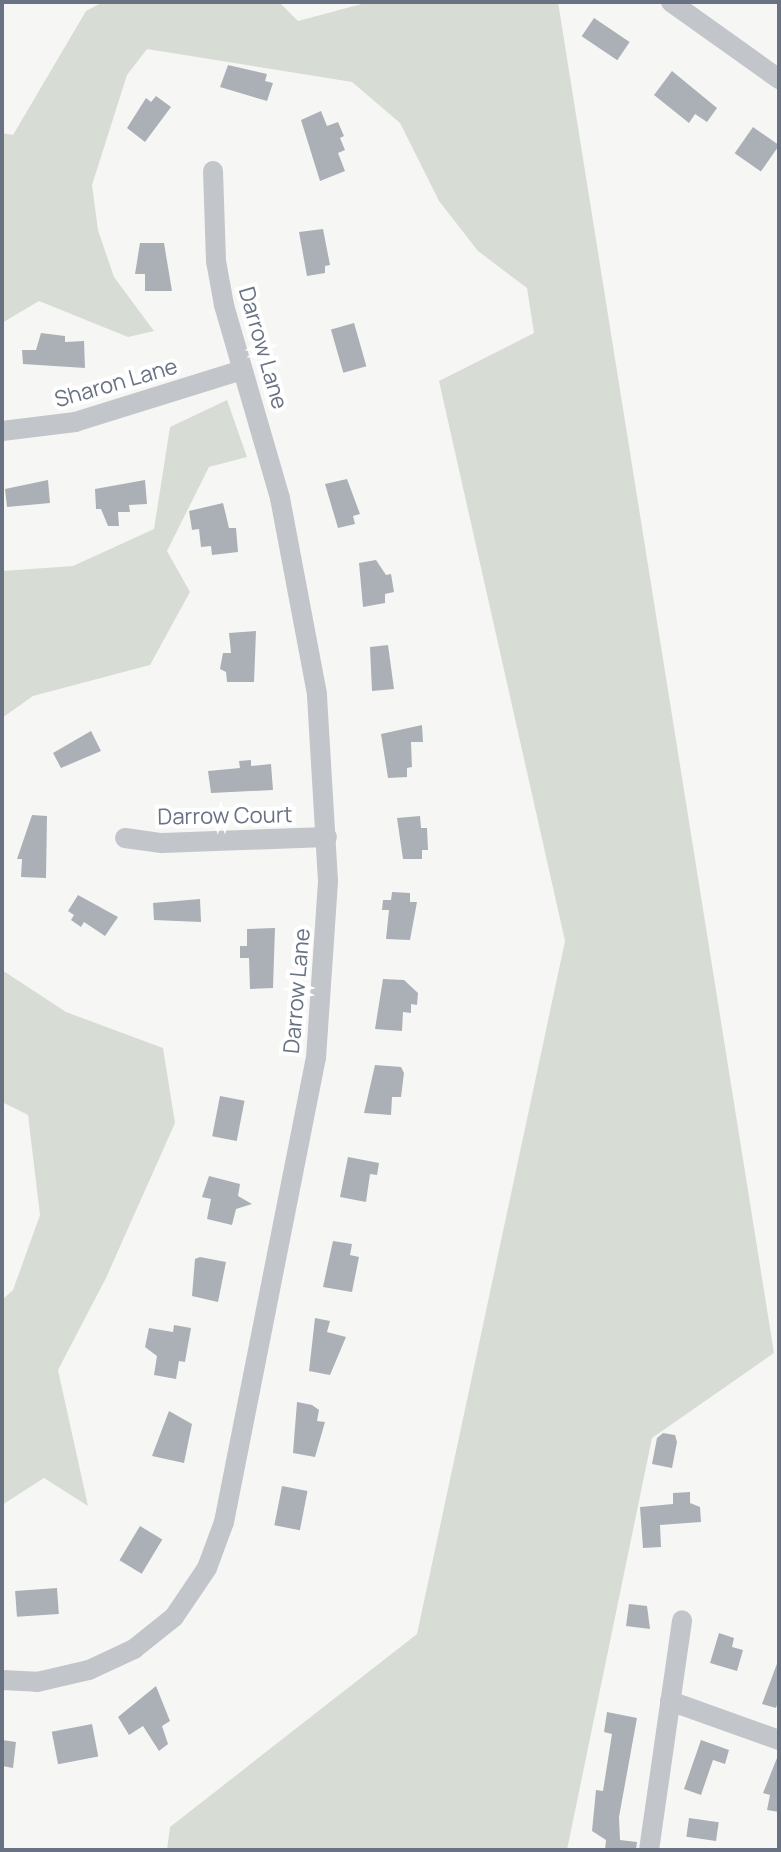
<!DOCTYPE html>
<html>
<head>
<meta charset="utf-8">
<style>
  body { margin:0 }
  #map { position:relative; width:781px; height:1852px; overflow:hidden; background:#f6f7f4; font-family:Manrope,sans-serif }
  div>[style] { position:absolute }
  .green>* { inset:0; background:#d7ddd5 }
  .building>* { inset:0; background:#abb0b7; transform-origin:0 0 }
  .minor>* { height:20px; margin:-10px; padding:0 10px; transform-origin:10px; border-radius:10px; background:#c2c5c9 }
  span { translate:-50% -50%; white-space:nowrap; text-align:center; line-height:1.15; -webkit-text-stroke:8px #fff; paint-order:stroke }
  .street-label { font-size:22px; color:#687283 }
  .frame { position:absolute; inset:0; border:4px solid #687283; pointer-events:none }
</style>
</head>
<body>
<div id="map">
  <div class="green">
    <i style="clip-path:polygon(103px 2px,279px 2px,298px 21px,369px 2px,558px 2px,774px 1353px,652px 1438px,567px 1850px,167px 1850px,170px 1827px,417px 1634px,565px 941px,439px 381px,534px 333px,527px 288px,478px 251px,439px 201px,400px 123px,352px 82px,147px 49px,127px 75px,92px 185px,98px 230px,114px 277px,154px 331px,128px 337px,39px 301px,2px 323px,2px 133px,13px 135px,86px 11px)"></i>
    <i style="clip-path:polygon(227px 400px,247px 457px,209px 467px,167px 551px,190px 592px,150px 665px,33px 696px,2px 718px,2px 571px,73px 566px,154px 529px,170px 427px)"></i>
    <i style="clip-path:polygon(2px 970px,66px 1012px,163px 1048px,175px 1123px,106px 1278px,58px 1370px,88px 1506px,44px 1478px,2px 1505px,2px 1300px,13px 1290px,40px 1215px,28px 1115px,2px 1102px)"></i>
  </div>
  <div class="building">
    <i style="left:594px;top:18px;width:43px;height:22px;rotate:34deg"></i>
    <i style="clip-path:polygon(228px 65px,267px 74px,265px 81px,273px 83px,267px 101px,220px 87px)"></i>
    <i style="clip-path:polygon(672px 71px,717px 108px,707px 122px,695px 114px,689px 123px,654px 95px)"></i>
    <i style="clip-path:polygon(156px 96px,171px 107px,145px 142px,127px 128px,146px 98px,151px 102px)"></i>
    <i style="clip-path:polygon(321px 111px,327px 126px,338px 122px,344px 136px,340px 138px,345px 150px,338px 153px,345px 171px,320px 181px,301px 120px)"></i>
    <i style="left:753px;top:127px;width:32px;height:32px;rotate:35deg"></i>
    <i style="clip-path:polygon(323px 229px,330px 265px,325px 266px,325px 273px,307px 276px,299px 232px)"></i>
    <i style="clip-path:polygon(140px 243px,164px 243px,172px 291px,145px 291px,145px 274px,135px 274px)"></i>
    <i style="left:354px;top:323px;width:45px;height:24px;rotate:74deg"></i>
    <i style="clip-path:polygon(41px 333px,65px 336px,65px 342px,84px 341px,85px 368px,23px 364px,22px 350px,36px 350px)"></i>
    <i style="clip-path:polygon(347px 479px,360px 514px,353px 516px,355px 524px,338px 528px,325px 484px)"></i>
    <i style="clip-path:polygon(48px 480px,50px 503px,7px 507px,5px 489px)"></i>
    <i style="clip-path:polygon(145px 480px,147px 504px,129px 505px,130px 512px,118px 512px,119px 526px,108px 526px,101px 509px,96px 509px,95px 489px)"></i>
    <i style="clip-path:polygon(223px 503px,229px 528px,236px 528px,238px 552px,212px 555px,211px 546px,201px 547px,199px 529px,192px 530px,189px 511px)"></i>
    <i style="clip-path:polygon(376px 560px,386px 575px,391px 574px,394px 592px,385px 594px,385px 603px,363px 607px,359px 563px)"></i>
    <i style="clip-path:polygon(256px 631px,254px 682px,227px 682px,226px 672px,220px 669px,223px 653px,231px 653px,229px 633px)"></i>
    <i style="clip-path:polygon(388px 645px,394px 689px,372px 691px,370px 647px)"></i>
    <i style="clip-path:polygon(422px 725px,423px 742px,411px 742px,412px 767px,407px 768px,407px 777px,388px 778px,381px 734px)"></i>
    <i style="clip-path:polygon(91px 731px,101px 751px,61px 768px,53px 753px)"></i>
    <i style="clip-path:polygon(251px 760px,251px 766px,271px 764px,273px 790px,211px 793px,208px 771px,240px 768px,239px 761px)"></i>
    <i style="clip-path:polygon(32px 815px,47px 816px,46px 878px,21px 877px,22px 859px,17px 859px)"></i>
    <i style="clip-path:polygon(420px 816px,421px 828px,427px 828px,428px 850px,422px 850px,422px 859px,403px 859px,397px 818px)"></i>
    <i style="clip-path:polygon(392px 892px,410px 893px,410px 902px,417px 902px,410px 940px,386px 939px,389px 910px,382px 910px,383px 900px,391px 900px)"></i>
    <i style="clip-path:polygon(78px 895px,118px 917px,105px 936px,84px 922px,81px 927px,71px 920px,74px 915px,68px 911px)"></i>
    <i style="clip-path:polygon(200px 899px,201px 922px,154px 920px,153px 903px)"></i>
    <i style="clip-path:polygon(275px 928px,273px 988px,250px 989px,249px 958px,240px 958px,240px 946px,247px 946px,247px 929px)"></i>
    <i style="clip-path:polygon(383px 979px,404px 980px,418px 993px,417px 1005px,411px 1004px,411px 1013px,403px 1012px,402px 1031px,375px 1029px)"></i>
    <i style="clip-path:polygon(375px 1065px,401px 1067px,404px 1073px,401px 1097px,392px 1097px,391px 1115px,364px 1113px)"></i>
    <i style="left:220px;top:1096px;width:25px;height:41px;rotate:11deg"></i>
    <i style="clip-path:polygon(348px 1157px,379px 1163px,377px 1175px,370px 1174px,366px 1202px,340px 1197px)"></i>
    <i style="clip-path:polygon(209px 1176px,240px 1184px,238px 1196px,252px 1204px,236px 1209px,232px 1225px,207px 1219px,211px 1199px,202px 1197px)"></i>
    <i style="clip-path:polygon(333px 1241px,352px 1244px,350px 1255px,359px 1257px,352px 1292px,323px 1287px)"></i>
    <i style="clip-path:polygon(200px 1257px,226px 1262px,218px 1302px,192px 1296px,195px 1259px)"></i>
    <i style="clip-path:polygon(315px 1318px,330px 1321px,327px 1332px,346px 1337px,330px 1375px,309px 1371px)"></i>
    <i style="clip-path:polygon(174px 1325px,191px 1328px,185px 1362px,179px 1361px,176px 1379px,154px 1375px,157px 1356px,145px 1347px,149px 1328px,173px 1332px)"></i>
    <i style="clip-path:polygon(297px 1402px,312px 1405px,319px 1410px,317px 1421px,325px 1422px,315px 1457px,293px 1453px)"></i>
    <i style="clip-path:polygon(169px 1411px,192px 1424px,184px 1463px,152px 1456px)"></i>
    <i style="clip-path:polygon(663px 1433px,675px 1435px,677px 1442px,672px 1468px,652px 1464px,657px 1438px)"></i>
    <i style="left:282px;top:1486px;width:26px;height:40px;rotate:11deg"></i>
    <i style="clip-path:polygon(690px 1492px,690px 1503px,700px 1507px,701px 1522px,660px 1525px,661px 1547px,643px 1548px,640px 1507px,673px 1504px,673px 1493px)"></i>
    <i style="left:140px;top:1526px;width:26px;height:40px;rotate:31deg"></i>
    <i style="left:57px;top:1588px;width:26px;height:42px;rotate:86deg"></i>
    <i style="clip-path:polygon(629px 1604px,647px 1606px,650px 1629px,626px 1626px)"></i>
    <i style="clip-path:polygon(719px 1633px,734px 1638px,732px 1647px,743px 1650px,737px 1671px,710px 1663px)"></i>
    <i style="clip-path:polygon(778px 1661px,779px 1699px,776px 1708px,762px 1704px)"></i>
    <i style="clip-path:polygon(156px 1686px,170px 1721px,162px 1726px,168px 1744px,159px 1751px,143px 1726px,129px 1735px,118px 1717px)"></i>
    <i style="clip-path:polygon(607px 1712px,637px 1718px,619px 1817px,620px 1840px,637px 1842px,636px 1850px,605px 1850px,606px 1840px,592px 1831px,596px 1790px,603px 1791px,612px 1734px,604px 1732px)"></i>
    <i style="left:92px;top:1724px;width:33px;height:41px;rotate:79deg"></i>
    <i style="clip-path:polygon(2px 1740px,16px 1742px,13px 1768px,2px 1766px)"></i>
    <i style="clip-path:polygon(701px 1740px,729px 1750px,725px 1764px,713px 1760px,701px 1795px,684px 1789px)"></i>
    <i style="clip-path:polygon(779px 1753px,779px 1812px,767px 1810px,770px 1795px,763px 1793px)"></i>
    <i style="left:689px;top:1818px;width:30px;height:19px;rotate:8deg"></i>
  </div>
  <div class="minor">
    <i style="left:671px;top:2px;width:133px;rotate:35.5deg"></i>
    <i style="left:2px;top:431px;width:74px;rotate:-7deg"></i>
    <i style="left:75px;top:422px;width:175px;rotate:-17.3deg"></i>
    <i style="left:125px;top:838px;width:37px;rotate:8deg"></i>
    <i style="left:162px;top:843px;width:165px;rotate:-2.1deg"></i>
    <i style="left:2px;top:1680px;width:35px;rotate:3deg"></i>
    <i style="left:37px;top:1682px;width:53px;rotate:-13deg"></i>
    <i style="left:89px;top:1670px;width:50px;rotate:-25deg"></i>
    <i style="left:134px;top:1649px;width:51px;rotate:-38.7deg"></i>
    <i style="left:174px;top:1617px;width:59px;rotate:-56deg"></i>
    <i style="left:207px;top:1568px;width:49px;rotate:-69.7deg"></i>
    <i style="left:224px;top:1522px;width:473px;rotate:-78.8deg"></i>
    <i style="left:316px;top:1058px;width:177px;rotate:-86.1deg"></i>
    <i style="left:328px;top:881px;width:187px;rotate:-93.4deg"></i>
    <i style="left:317px;top:694px;width:199px;rotate:-100.7deg"></i>
    <i style="left:280px;top:498px;width:201px;rotate:-106.2deg"></i>
    <i style="left:224px;top:305px;width:45px;rotate:-100.3deg"></i>
    <i style="left:216px;top:261px;width:90px;rotate:-91.9deg"></i>
    <i style="left:670px;top:1701px;width:116px;rotate:19.7deg"></i>
    <i style="left:649px;top:1850px;width:232px;rotate:-81.8deg"></i>
  </div>
  <div class="street-label">
    <span style="left:263px;top:348px;rotate:74deg">Darrow Lane</span>
    <span style="left:116px;top:383px;rotate:-16deg">Sharon Lane</span>
    <span style="left:225px;top:816px;rotate:-1deg">Darrow Court</span>
    <span style="left:297px;top:991px;rotate:-85deg">Darrow Lane</span>
  </div>
  <div class="frame"></div>
</div>
</body>
</html>
